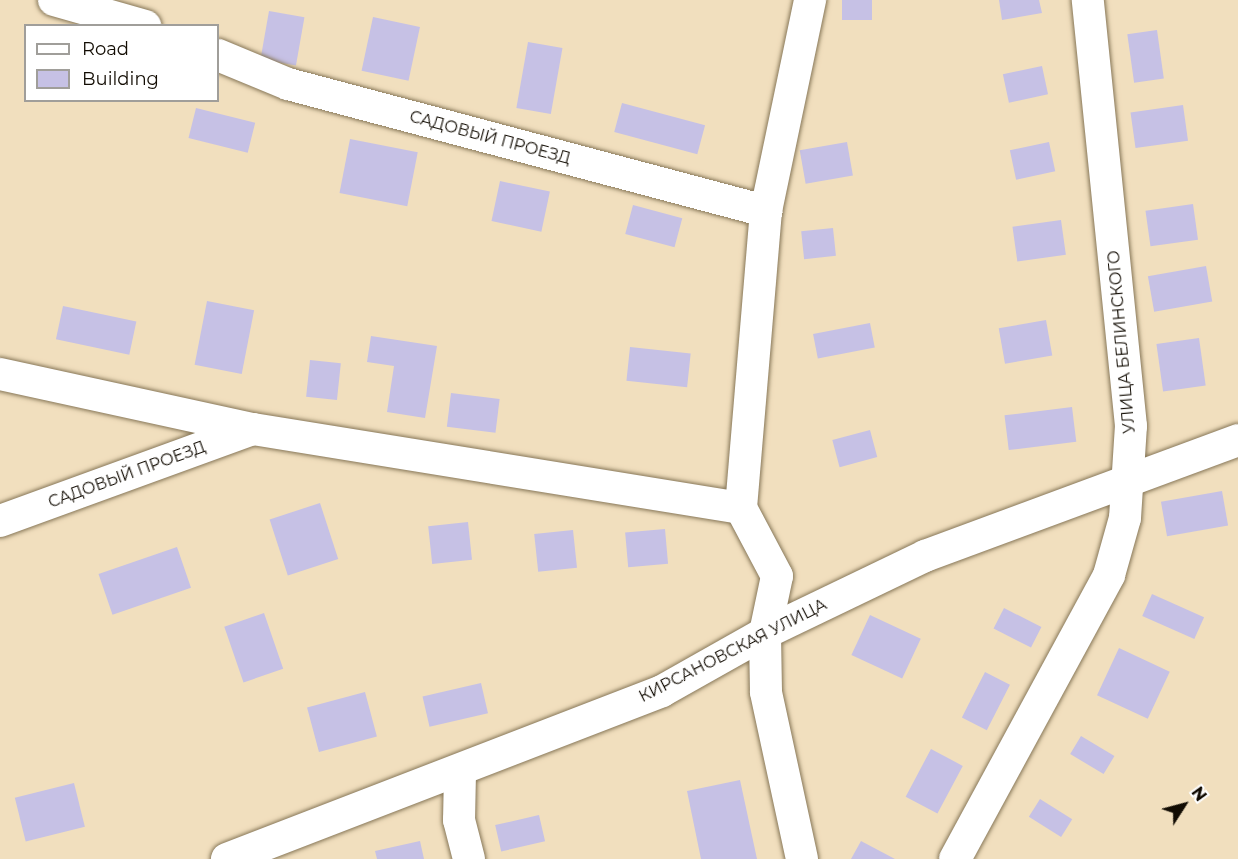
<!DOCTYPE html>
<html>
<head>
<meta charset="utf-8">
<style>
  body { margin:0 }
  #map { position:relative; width:1238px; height:859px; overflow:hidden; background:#f1dfbe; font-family:Montserrat,sans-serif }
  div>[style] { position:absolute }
  .building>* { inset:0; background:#c6c1e5; transform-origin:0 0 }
  .roads { filter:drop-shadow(0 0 2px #877758) drop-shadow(0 0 2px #877758) }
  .minor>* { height:32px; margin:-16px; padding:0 16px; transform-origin:16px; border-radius:16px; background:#fff }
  span { translate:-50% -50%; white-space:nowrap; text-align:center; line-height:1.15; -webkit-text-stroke:5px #fff; paint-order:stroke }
  .street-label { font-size:16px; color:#120c03 }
  .legend { position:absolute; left:24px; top:24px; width:195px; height:78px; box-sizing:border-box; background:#fff; border:2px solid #a09e9a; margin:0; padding:8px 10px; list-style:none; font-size:18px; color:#120c03 }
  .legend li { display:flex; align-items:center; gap:12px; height:30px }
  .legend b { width:30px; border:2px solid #a09e9a }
  .north { position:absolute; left:1154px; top:775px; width:60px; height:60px; -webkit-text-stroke:4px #fff; paint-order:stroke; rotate:54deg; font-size:16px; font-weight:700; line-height:24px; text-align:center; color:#120c03 }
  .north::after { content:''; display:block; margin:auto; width:21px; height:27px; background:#120c03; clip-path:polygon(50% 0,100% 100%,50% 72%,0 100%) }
</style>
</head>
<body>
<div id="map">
  <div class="building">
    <i style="left:842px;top:0;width:30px;height:20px"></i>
    <i style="clip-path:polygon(999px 0,1039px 0,1042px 13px,1002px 20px)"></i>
    <i style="left:269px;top:11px;width:36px;height:49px;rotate:10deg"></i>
    <i style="left:373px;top:17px;width:48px;height:55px;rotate:12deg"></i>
    <i style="left:1157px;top:30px;width:49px;height:30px;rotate:82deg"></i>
    <i style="left:528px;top:42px;width:35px;height:67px;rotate:10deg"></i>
    <i style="left:1042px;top:66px;width:29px;height:40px;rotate:78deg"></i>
    <i style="left:622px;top:103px;width:86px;height:30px;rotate:15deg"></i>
    <i style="left:1183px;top:105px;width:36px;height:53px;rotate:82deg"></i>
    <i style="left:196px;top:108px;width:61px;height:31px;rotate:14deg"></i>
    <i style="left:350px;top:139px;width:69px;height:55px;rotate:11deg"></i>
    <i style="left:847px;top:142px;width:34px;height:48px;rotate:80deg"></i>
    <i style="left:1049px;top:142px;width:30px;height:40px;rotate:78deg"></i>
    <i style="left:500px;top:181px;width:51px;height:41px;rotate:12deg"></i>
    <i style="left:1193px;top:204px;width:36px;height:48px;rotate:82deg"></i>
    <i style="left:633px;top:205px;width:51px;height:30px;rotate:15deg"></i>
    <i style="left:1061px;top:220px;width:35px;height:49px;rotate:82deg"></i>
    <i style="left:833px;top:228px;width:28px;height:32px;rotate:84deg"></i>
    <i style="left:1206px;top:266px;width:36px;height:59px;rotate:80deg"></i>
    <i style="left:207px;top:301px;width:48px;height:65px;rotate:11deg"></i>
    <i style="left:63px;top:306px;width:75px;height:34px;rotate:12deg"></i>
    <i style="left:1046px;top:320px;width:36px;height:48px;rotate:80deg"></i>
    <i style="left:870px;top:323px;width:25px;height:58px;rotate:79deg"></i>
    <i style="clip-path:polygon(371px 336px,437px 346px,425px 418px,387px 412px,394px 366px,367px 362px)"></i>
    <i style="left:1199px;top:338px;width:48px;height:43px;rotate:82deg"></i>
    <i style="left:630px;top:347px;width:61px;height:34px;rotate:6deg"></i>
    <i style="left:310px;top:360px;width:31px;height:37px;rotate:6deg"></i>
    <i style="left:451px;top:393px;width:49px;height:34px;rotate:7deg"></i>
    <i style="left:1072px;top:407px;width:35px;height:68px;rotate:83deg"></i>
    <i style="left:870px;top:430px;width:28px;height:39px;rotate:75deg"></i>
    <i style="left:1222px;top:491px;width:35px;height:62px;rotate:80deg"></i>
    <i style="left:320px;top:503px;width:59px;height:53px;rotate:72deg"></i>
    <i style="left:468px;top:522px;width:38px;height:40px;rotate:84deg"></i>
    <i style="left:665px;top:529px;width:35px;height:40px;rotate:85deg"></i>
    <i style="left:573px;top:530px;width:38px;height:39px;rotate:84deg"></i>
    <i style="left:177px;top:547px;width:43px;height:83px;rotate:71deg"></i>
    <i style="left:1152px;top:594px;width:57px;height:24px;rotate:24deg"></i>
    <i style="left:1004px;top:608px;width:42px;height:23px;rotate:27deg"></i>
    <i style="left:264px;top:613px;width:59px;height:42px;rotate:71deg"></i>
    <i style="left:870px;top:615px;width:56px;height:44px;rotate:25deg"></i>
    <i style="left:1119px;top:648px;width:56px;height:52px;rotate:25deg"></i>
    <i style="left:985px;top:672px;width:28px;height:51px;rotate:27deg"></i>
    <i style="left:481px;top:683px;width:31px;height:60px;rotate:77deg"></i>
    <i style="left:365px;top:692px;width:46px;height:60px;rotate:75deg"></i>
    <i style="left:1081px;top:736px;width:39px;height:21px;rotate:31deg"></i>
    <i style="left:931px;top:749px;width:36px;height:54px;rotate:28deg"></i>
    <i style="clip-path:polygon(740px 780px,757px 859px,701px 859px,687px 791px)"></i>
    <i style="left:74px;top:783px;width:45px;height:61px;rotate:76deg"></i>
    <i style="left:1040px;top:799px;width:38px;height:21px;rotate:32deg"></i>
    <i style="left:539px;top:815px;width:27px;height:45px;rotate:77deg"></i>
    <i style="clip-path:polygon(420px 841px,424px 859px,377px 859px,375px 851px)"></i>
    <i style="clip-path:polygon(861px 841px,895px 859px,851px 859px)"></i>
  </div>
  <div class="roads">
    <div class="minor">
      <i style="left:54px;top:0;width:95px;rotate:15.9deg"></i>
      <i style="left:218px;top:55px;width:76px;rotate:22.5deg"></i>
      <i style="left:288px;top:84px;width:495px;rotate:14.9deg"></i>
      <i style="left:0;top:374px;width:259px;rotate:12.3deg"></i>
      <i style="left:253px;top:429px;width:494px;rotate:9.2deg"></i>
      <i style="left:0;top:521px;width:269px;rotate:-20deg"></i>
      <i style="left:460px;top:773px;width:47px;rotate:91.2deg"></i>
      <i style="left:459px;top:820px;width:40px;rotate:75.6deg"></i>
      <i style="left:227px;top:859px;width:466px;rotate:-21.1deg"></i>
      <i style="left:662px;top:691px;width:118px;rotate:-29.4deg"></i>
      <i style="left:765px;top:633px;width:178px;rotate:-25.7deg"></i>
      <i style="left:925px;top:556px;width:334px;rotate:-20.3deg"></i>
      <i style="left:802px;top:859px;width:171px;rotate:-102.2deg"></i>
      <i style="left:766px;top:692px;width:59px;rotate:-91deg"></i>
      <i style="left:765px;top:633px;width:58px;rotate:-78.1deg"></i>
      <i style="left:777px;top:576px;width:77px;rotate:-117.9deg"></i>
      <i style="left:741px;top:508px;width:298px;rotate:-85.2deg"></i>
      <i style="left:766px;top:211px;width:216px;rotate:-78.2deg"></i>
      <i style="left:955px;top:859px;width:323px;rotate:-61.5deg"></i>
      <i style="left:1109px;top:575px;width:59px;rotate:-74.3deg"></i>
      <i style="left:1125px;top:518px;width:92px;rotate:-86.3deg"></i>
      <i style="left:1131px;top:426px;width:428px;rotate:-95.8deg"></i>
    </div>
  </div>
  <div class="street-label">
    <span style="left:490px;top:138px;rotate:15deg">САДОВЫЙ ПРОЕЗД</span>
    <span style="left:1122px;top:342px;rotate:-95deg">УЛИЦА БЕЛИНСКОГО</span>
    <span style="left:127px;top:475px;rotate:-20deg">САДОВЫЙ ПРОЕЗД</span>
    <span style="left:733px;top:651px;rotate:-27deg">КИРСАНОВСКАЯ УЛИЦА</span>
  </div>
  <ul class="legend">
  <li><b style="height:8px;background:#fff"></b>Road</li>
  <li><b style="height:16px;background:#c6c1e5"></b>Building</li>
  </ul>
  <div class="north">N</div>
</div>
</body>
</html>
